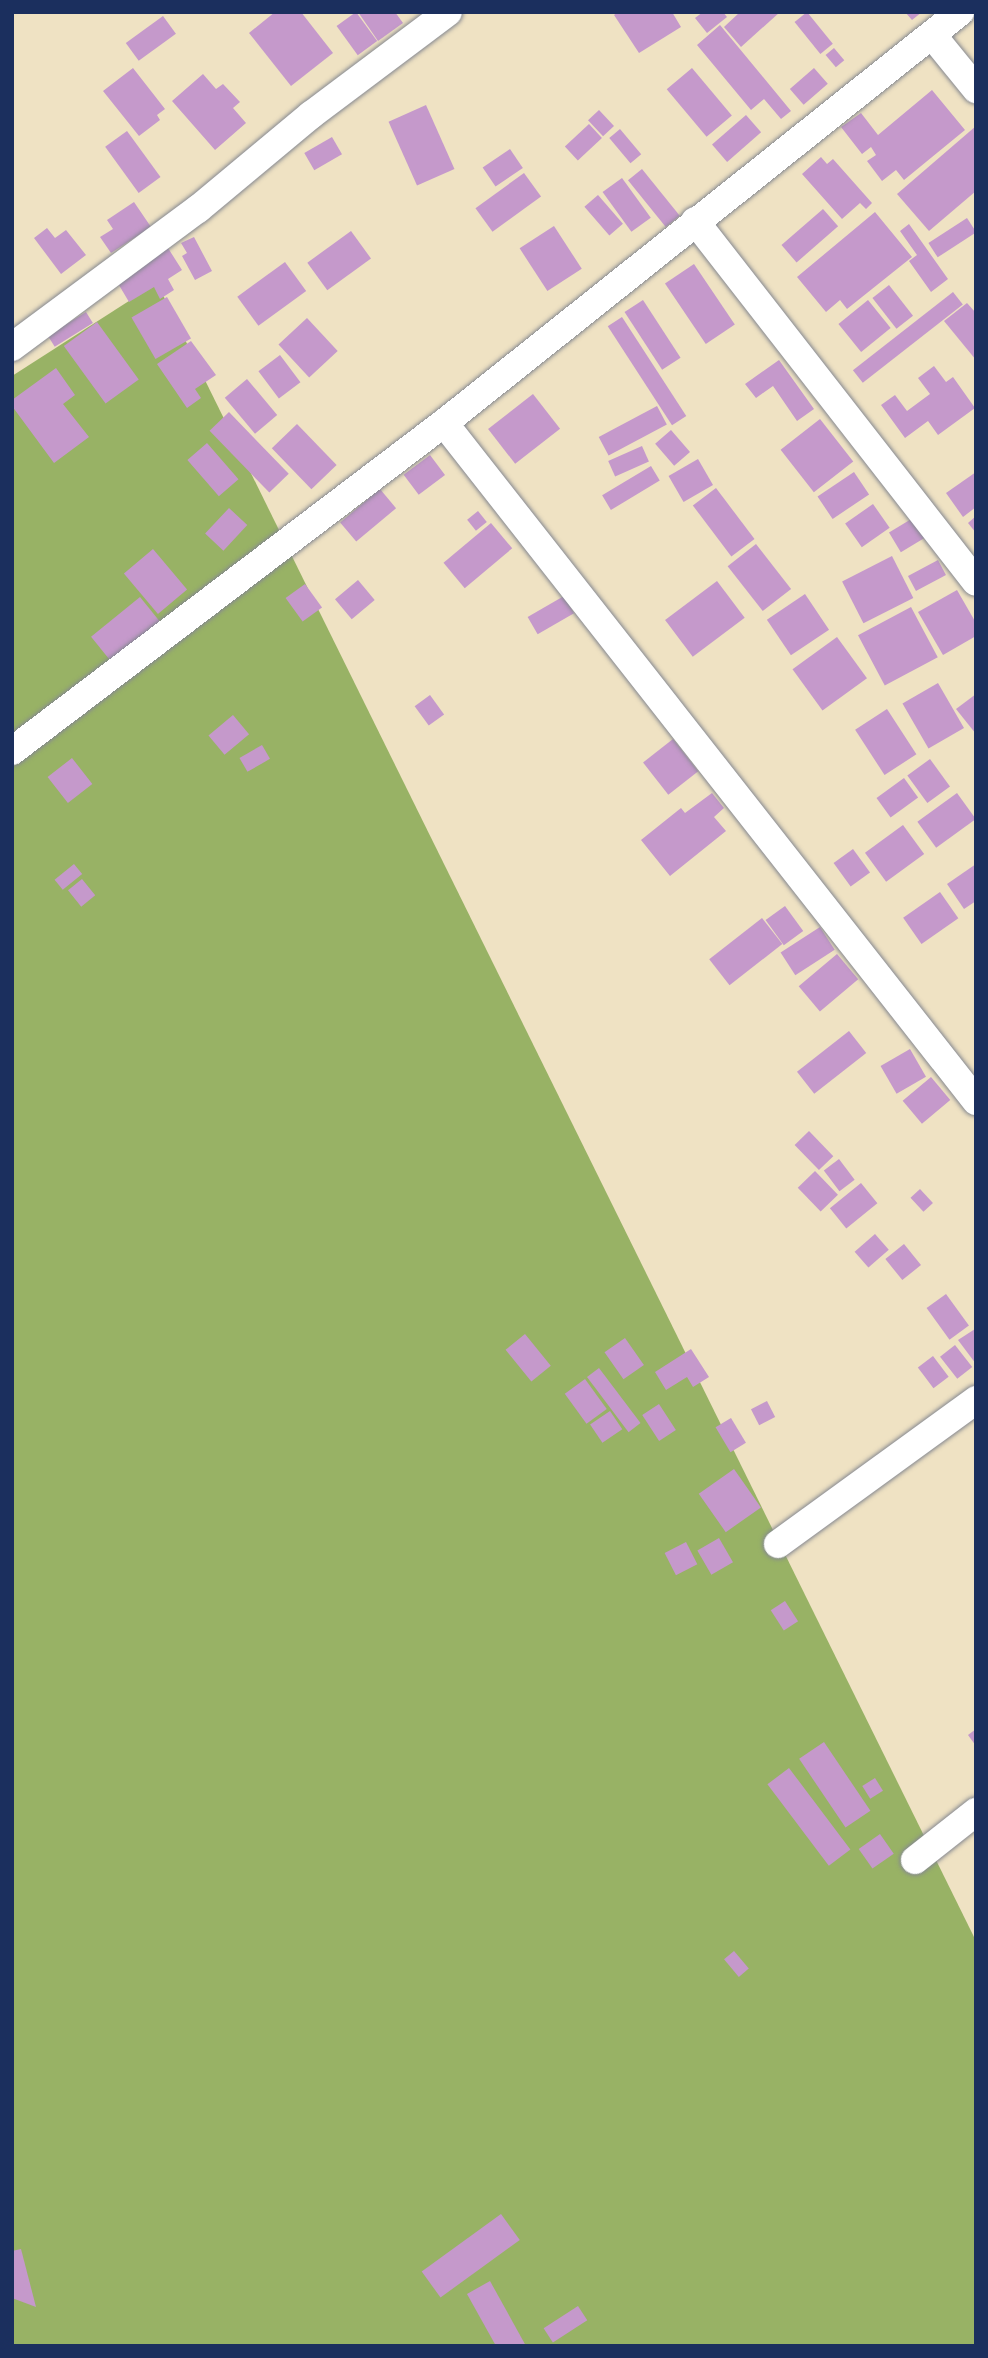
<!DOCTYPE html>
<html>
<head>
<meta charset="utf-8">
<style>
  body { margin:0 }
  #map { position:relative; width:988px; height:2358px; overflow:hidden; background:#efe2c3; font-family:"Old Standard TT",serif }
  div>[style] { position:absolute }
  .forest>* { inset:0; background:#98b265 }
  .building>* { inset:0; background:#c599cb; transform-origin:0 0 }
  .roads { filter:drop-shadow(0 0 2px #858890) drop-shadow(0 0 2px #858890) }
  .minor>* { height:28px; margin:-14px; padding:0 14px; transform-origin:14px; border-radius:14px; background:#fff }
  span { translate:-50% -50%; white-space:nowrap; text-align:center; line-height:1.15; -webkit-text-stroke:5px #fcf5e5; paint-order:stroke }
  .frame { position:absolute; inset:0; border:14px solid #1b2f5e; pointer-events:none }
</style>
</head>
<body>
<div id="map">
  <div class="forest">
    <i style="clip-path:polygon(157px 283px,976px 1941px,976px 2346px,12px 2346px,12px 376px)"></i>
  </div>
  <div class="building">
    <i style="clip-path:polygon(275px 12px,301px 12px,333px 53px,291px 86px,249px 33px)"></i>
    <i style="left:356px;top:12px;width:36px;height:24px;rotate:54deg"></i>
    <i style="clip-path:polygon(358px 12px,395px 12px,403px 23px,378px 41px)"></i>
    <i style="clip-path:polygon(618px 12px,672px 12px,681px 27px,639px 53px,614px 15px)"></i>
    <i style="clip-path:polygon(703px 12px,723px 12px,727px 17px,707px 33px,695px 18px)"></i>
    <i style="clip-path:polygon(740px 12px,780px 12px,741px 47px,724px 27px)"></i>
    <i style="left:807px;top:12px;width:41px;height:16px;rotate:51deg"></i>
    <i style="clip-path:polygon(905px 12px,922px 12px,912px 20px)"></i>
    <i style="left:163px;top:16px;width:22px;height:46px;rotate:54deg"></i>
    <i style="clip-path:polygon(720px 25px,791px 111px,781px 119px,764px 99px,751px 110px,697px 45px)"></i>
    <i style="left:834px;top:48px;width:16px;height:11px;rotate:50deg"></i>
    <i style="clip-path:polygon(133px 68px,165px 109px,157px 115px,160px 120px,139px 136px,103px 91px)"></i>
    <i style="left:692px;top:68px;width:62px;height:33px;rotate:50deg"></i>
    <i style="left:814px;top:68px;width:21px;height:32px;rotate:49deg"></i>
    <i style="clip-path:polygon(203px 74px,216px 89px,223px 84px,240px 102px,233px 108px,246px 123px,215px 150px,172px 101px)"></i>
    <i style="clip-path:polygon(932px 90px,965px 130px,904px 180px,896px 170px,882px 181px,867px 161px,876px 155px,871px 147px,862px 154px,841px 127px,861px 113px,878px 135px)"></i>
    <i style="left:426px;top:105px;width:70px;height:41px;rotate:66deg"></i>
    <i style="left:599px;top:110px;width:22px;height:15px;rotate:47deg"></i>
    <i style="left:746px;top:115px;width:23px;height:45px;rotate:49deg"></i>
    <i style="left:589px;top:124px;width:19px;height:33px;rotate:47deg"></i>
    <i style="clip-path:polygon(976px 126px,976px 191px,929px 231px,897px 194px)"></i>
    <i style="left:620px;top:129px;width:33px;height:14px;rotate:50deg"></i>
    <i style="left:127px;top:131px;width:57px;height:27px;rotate:54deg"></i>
    <i style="left:332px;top:137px;width:20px;height:32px;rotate:60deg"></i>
    <i style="left:510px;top:149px;width:23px;height:33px;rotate:56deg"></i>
    <i style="clip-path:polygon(821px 157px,827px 164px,833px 159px,872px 203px,866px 209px,860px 203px,842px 219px,802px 174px)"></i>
    <i style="left:642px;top:169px;width:60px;height:18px;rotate:51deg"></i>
    <i style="left:524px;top:173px;width:29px;height:60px;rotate:54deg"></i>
    <i style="left:622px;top:178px;width:49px;height:24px;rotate:54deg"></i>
    <i style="left:598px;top:195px;width:38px;height:18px;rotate:49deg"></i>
    <i style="clip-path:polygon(134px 202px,151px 227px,111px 253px,100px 237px,113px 229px,107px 220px)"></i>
    <i style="left:823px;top:209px;width:23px;height:55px;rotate:49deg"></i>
    <i style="clip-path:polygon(875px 212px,912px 257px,847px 309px,840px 300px,826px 312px,797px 277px)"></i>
    <i style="left:967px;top:218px;width:17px;height:46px;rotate:57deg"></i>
    <i style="clip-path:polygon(909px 224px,948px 279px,931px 292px,909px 261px,917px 255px,900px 231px)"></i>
    <i style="left:554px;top:226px;width:51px;height:41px;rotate:57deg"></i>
    <i style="clip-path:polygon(47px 228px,55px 238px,66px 230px,86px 255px,61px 274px,34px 238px)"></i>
    <i style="left:351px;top:231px;width:34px;height:54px;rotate:54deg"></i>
    <i style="clip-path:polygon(194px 237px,212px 271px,195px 280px,182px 256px,187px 253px,181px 243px)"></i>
    <i style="clip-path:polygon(168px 248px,182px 270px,168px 279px,174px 290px,160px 299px,154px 287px,129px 302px,116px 280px)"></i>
    <i style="left:285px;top:262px;width:36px;height:59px;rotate:54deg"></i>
    <i style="left:694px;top:264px;width:73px;height:35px;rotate:56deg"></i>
    <i style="left:889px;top:285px;width:39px;height:21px;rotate:52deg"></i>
    <i style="left:953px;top:292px;width:16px;height:127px;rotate:52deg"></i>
    <i style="left:167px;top:297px;width:48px;height:41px;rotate:60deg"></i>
    <i style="left:643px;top:300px;width:69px;height:22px;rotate:57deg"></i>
    <i style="left:868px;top:300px;width:36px;height:38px;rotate:51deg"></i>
    <i style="clip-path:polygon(967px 303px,976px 313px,976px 360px,944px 321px)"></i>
    <i style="left:86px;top:312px;width:13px;height:45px;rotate:58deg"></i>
    <i style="left:622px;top:317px;width:118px;height:17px;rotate:57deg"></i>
    <i style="left:307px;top:318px;width:45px;height:39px;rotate:47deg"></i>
    <i style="left:97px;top:322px;width:71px;height:41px;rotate:54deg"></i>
    <i style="clip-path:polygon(191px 341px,216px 375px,195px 389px,201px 398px,187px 408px,157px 364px)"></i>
    <i style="left:280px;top:355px;width:34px;height:27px;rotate:53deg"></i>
    <i style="clip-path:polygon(779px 360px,814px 409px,797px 421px,773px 386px,756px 398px,745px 384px)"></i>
    <i style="clip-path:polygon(934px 366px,946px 382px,953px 377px,975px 408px,938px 435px,928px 421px,905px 438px,881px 405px,895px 395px,907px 411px,930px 394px,918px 378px)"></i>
    <i style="clip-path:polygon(56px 368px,75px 395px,63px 404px,89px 437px,54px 463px,12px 406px,12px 400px)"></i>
    <i style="left:247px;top:379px;width:47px;height:29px;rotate:50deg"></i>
    <i style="left:533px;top:394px;width:44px;height:57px;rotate:52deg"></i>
    <i style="left:657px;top:406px;width:21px;height:66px;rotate:62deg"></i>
    <i style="left:229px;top:412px;width:86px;height:27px;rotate:46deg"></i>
    <i style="left:820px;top:419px;width:54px;height:50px;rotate:52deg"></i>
    <i style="left:297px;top:424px;width:57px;height:35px;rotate:46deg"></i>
    <i style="left:671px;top:430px;width:29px;height:21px;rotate:49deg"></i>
    <i style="left:207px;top:443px;width:48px;height:26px;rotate:49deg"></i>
    <i style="left:642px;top:446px;width:17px;height:37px;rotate:66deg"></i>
    <i style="left:430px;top:455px;width:25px;height:33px;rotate:53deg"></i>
    <i style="left:698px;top:459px;width:30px;height:34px;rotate:60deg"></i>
    <i style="left:651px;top:466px;width:17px;height:57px;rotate:59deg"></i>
    <i style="left:854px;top:472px;width:27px;height:44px;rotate:56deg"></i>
    <i style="clip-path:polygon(976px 472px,976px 507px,963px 517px,946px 493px)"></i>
    <i style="left:716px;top:488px;width:64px;height:29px;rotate:53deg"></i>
    <i style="left:380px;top:489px;width:25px;height:52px;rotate:50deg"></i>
    <i style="left:873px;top:504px;width:29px;height:34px;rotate:55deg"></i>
    <i style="left:229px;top:508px;width:25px;height:35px;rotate:43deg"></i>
    <i style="left:478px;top:511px;width:14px;height:14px;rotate:51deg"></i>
    <i style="clip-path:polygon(976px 516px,976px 533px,968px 523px)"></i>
    <i style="left:913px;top:518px;width:23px;height:28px;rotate:59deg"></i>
    <i style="left:491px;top:523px;width:33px;height:62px;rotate:50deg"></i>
    <i style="left:756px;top:544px;width:57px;height:36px;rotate:52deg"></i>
    <i style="left:153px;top:549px;width:53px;height:38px;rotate:50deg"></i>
    <i style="left:892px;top:556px;width:47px;height:56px;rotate:63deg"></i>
    <i style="left:938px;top:560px;width:17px;height:34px;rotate:62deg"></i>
    <i style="left:358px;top:580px;width:26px;height:30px;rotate:50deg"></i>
    <i style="left:717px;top:581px;width:46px;height:65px;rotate:53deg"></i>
    <i style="left:305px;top:584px;width:29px;height:24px;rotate:54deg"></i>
    <i style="clip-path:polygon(957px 590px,976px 623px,976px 636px,943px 655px,918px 612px)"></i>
    <i style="left:805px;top:594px;width:43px;height:46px;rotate:56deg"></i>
    <i style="left:564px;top:596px;width:20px;height:42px;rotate:60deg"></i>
    <i style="left:140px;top:597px;width:38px;height:63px;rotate:51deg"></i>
    <i style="left:911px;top:607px;width:57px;height:60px;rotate:62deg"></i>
    <i style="left:837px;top:637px;width:51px;height:55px;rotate:54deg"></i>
    <i style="left:938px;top:683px;width:52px;height:41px;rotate:60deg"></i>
    <i style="clip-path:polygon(976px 694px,976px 734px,956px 709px)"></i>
    <i style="left:430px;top:695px;width:24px;height:19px;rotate:54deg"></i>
    <i style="left:887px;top:709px;width:54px;height:38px;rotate:57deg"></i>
    <i style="left:233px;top:715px;width:25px;height:32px;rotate:50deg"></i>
    <i style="left:673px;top:739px;width:41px;height:38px;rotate:52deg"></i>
    <i style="left:262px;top:745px;width:16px;height:26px;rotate:60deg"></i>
    <i style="left:72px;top:758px;width:33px;height:31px;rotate:52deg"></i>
    <i style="left:930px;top:759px;width:34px;height:28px;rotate:54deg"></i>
    <i style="left:904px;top:778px;width:24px;height:34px;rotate:54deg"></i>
    <i style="clip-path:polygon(712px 793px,724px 808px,714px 817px,726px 831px,670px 876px,641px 840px,681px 808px,685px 813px)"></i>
    <i style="left:957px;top:793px;width:32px;height:49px;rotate:54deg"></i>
    <i style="left:903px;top:825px;width:36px;height:47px;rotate:54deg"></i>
    <i style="left:853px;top:849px;width:29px;height:24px;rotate:54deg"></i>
    <i style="left:74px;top:864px;width:13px;height:25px;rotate:51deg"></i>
    <i style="clip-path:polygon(976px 864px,976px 901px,964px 909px,947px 884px)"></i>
    <i style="left:82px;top:879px;width:21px;height:18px;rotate:51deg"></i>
    <i style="left:940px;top:892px;width:32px;height:45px;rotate:55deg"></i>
    <i style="left:785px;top:906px;width:31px;height:24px;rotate:54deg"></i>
    <i style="left:762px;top:918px;width:33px;height:67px;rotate:52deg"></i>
    <i style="left:820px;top:927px;width:27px;height:47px;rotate:57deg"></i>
    <i style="left:837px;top:954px;width:33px;height:50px;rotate:50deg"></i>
    <i style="left:849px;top:1031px;width:28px;height:66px;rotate:52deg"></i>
    <i style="left:910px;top:1049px;width:32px;height:34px;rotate:60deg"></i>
    <i style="left:931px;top:1077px;width:30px;height:37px;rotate:50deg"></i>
    <i style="left:809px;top:1131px;width:35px;height:20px;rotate:46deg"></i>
    <i style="left:839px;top:1159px;width:26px;height:19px;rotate:53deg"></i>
    <i style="left:815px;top:1171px;width:33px;height:24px;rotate:46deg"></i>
    <i style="left:861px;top:1183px;width:26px;height:40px;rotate:51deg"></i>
    <i style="left:920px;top:1189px;width:19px;height:13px;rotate:47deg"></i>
    <i style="left:875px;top:1234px;width:21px;height:27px;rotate:49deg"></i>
    <i style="left:904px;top:1244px;width:27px;height:24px;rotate:51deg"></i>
    <i style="left:946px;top:1294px;width:39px;height:24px;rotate:54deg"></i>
    <i style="clip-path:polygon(975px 1329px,976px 1330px,976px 1364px,958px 1340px)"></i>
    <i style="left:525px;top:1334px;width:41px;height:25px;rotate:51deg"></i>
    <i style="left:625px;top:1338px;width:33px;height:25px;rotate:55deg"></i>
    <i style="left:955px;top:1345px;width:28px;height:19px;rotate:52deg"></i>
    <i style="clip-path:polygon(691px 1349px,709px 1377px,693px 1387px,687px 1377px,666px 1390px,655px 1372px)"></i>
    <i style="left:933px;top:1356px;width:26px;height:19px;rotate:53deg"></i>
    <i style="left:599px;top:1368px;width:69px;height:15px;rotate:53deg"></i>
    <i style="left:585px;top:1379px;width:37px;height:25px;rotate:54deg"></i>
    <i style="left:767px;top:1401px;width:18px;height:18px;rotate:63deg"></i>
    <i style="left:659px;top:1404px;width:31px;height:20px;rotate:57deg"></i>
    <i style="left:610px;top:1411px;width:22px;height:24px;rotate:56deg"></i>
    <i style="left:731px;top:1418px;width:29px;height:18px;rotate:59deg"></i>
    <i style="left:734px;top:1469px;width:47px;height:43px;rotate:55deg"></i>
    <i style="left:719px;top:1538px;width:28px;height:25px;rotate:60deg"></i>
    <i style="left:686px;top:1542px;width:25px;height:24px;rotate:63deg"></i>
    <i style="left:785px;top:1601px;width:24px;height:17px;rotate:57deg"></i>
    <i style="clip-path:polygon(976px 1729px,976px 1746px,968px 1735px)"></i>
    <i style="left:824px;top:1742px;width:83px;height:30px;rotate:56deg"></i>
    <i style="left:789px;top:1768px;width:102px;height:27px;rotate:53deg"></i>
    <i style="left:875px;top:1778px;width:15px;height:15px;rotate:58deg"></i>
    <i style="left:880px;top:1834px;width:24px;height:26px;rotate:55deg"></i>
    <i style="left:734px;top:1951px;width:23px;height:13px;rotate:50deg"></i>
    <i style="left:501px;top:2214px;width:32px;height:98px;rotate:54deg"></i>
    <i style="clip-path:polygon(21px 2249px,36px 2307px,12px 2298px,12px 2251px)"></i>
    <i style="clip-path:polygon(490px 2281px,526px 2346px,496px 2346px,467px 2294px)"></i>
    <i style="left:578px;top:2306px;width:17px;height:41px;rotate:57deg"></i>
  </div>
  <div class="roads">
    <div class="minor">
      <i style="left:932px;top:35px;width:70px;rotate:50.8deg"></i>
      <i style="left:695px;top:221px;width:457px;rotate:52.1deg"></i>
      <i style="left:12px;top:347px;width:232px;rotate:-36.6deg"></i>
      <i style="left:198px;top:209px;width:147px;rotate:-39.8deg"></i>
      <i style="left:311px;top:115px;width:171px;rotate:-36.9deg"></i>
      <i style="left:444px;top:423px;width:862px;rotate:51.88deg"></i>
      <i style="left:12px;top:751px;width:542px;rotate:-37.21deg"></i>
      <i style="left:444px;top:423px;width:660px;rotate:-38.54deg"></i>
      <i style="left:778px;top:1544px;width:245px;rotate:-36deg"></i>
      <i style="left:915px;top:1860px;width:78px;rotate:-38.2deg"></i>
    </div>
  </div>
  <div class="frame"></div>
</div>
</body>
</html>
